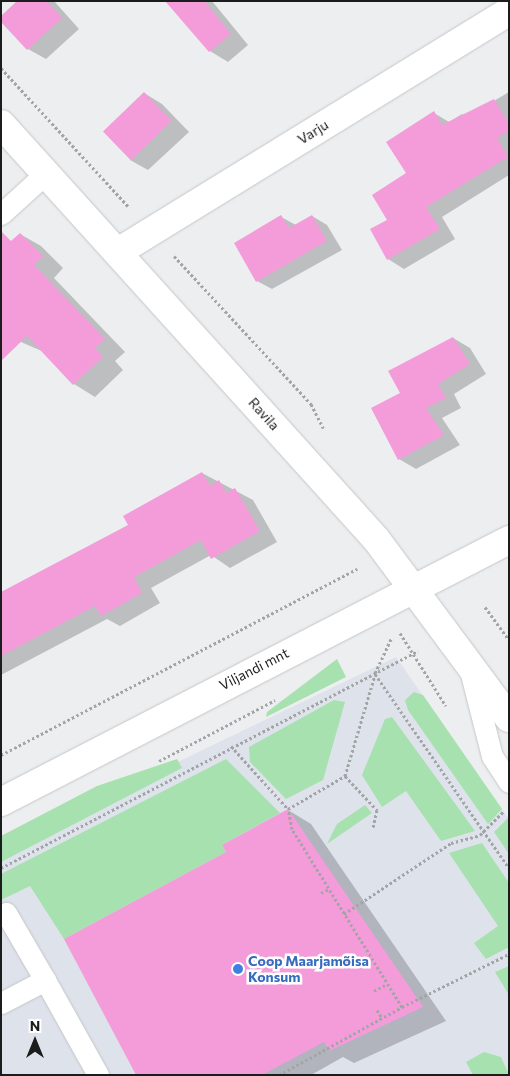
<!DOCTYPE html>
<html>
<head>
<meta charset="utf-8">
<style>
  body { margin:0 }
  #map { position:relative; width:510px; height:1076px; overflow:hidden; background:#edeef0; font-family:Commissioner,sans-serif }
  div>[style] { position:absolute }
  .built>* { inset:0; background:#dee2eb }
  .green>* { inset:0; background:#a7e1af }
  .shadow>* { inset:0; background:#0003 }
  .building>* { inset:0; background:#f39cd9; transform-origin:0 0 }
  .path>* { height:3px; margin-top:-1.5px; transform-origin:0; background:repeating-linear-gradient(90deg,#a3a4a6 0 2.5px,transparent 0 5px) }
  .roads { filter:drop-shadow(0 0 1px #c5c6c8) drop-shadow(0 0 1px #c5c6c8) }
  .lane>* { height:21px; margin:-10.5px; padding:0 10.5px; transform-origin:10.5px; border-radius:10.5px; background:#fff }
  .street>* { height:28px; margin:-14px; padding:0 14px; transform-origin:14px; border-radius:14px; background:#fff }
  .secondary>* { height:28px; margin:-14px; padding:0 14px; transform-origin:14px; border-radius:14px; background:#fff }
  .dots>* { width:14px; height:14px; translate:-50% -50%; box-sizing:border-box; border:2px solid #fff; border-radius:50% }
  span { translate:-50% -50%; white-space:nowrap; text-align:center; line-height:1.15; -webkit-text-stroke:5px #fff; paint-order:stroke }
  .street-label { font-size:14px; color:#1b1c1c }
  .shop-label { font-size:14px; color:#366cbe; font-weight:700 }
  .left { translate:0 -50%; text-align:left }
  .frame { position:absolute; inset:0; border:2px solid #1b1c1c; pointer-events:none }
  .north { position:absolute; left:10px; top:1016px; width:50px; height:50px; -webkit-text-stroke:4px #fff; paint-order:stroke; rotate:0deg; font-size:14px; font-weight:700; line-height:20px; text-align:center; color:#1b1c1c }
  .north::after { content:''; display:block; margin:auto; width:18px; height:22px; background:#1b1c1c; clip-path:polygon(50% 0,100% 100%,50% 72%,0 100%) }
</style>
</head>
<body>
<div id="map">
  <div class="built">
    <i style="clip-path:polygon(396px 657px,509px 819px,509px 1075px,1px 1075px,1px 847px)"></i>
  </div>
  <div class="green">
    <i style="clip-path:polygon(337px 659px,346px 677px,266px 717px,267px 712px)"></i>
    <i style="clip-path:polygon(414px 692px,423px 695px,502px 809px,488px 824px,408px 710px,405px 700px)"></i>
    <i style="clip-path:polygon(334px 700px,345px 702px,323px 780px,286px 799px,250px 762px,249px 747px)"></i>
    <i style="clip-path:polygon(392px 717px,475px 831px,441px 841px,406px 791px,382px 807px,362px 775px,385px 719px)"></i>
    <i style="clip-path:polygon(177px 759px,182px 768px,1px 862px,1px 836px,97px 786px)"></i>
    <i style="clip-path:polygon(226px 759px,280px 813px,222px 845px,226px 852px,64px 939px,30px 886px,1px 900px,1px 874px)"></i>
    <i style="clip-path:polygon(365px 805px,372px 813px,327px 844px,337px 824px)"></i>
    <i style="clip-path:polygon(508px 818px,509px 819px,509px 854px,494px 832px)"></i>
    <i style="clip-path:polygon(482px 843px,509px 883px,509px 947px,486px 959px,474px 943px,498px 926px,449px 853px)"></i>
    <i style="clip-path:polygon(509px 966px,509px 995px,495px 972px)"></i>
    <i style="clip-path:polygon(484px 1052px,501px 1057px,509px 1075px,473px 1075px,466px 1062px)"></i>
  </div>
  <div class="shadow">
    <i style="clip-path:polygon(21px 1px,54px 1px,79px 29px,46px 59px,28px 49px)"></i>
    <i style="clip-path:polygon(180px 1px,212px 1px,248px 45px,228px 62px,210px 51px,173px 8px)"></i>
    <i style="clip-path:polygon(509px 92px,509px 175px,442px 217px,455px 239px,404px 269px,388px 259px,372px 229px,389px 220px,434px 113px,449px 122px,462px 114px,467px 117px)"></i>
    <i style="clip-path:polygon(144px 93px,162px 104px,189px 132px,148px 170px,130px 160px)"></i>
    <i style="clip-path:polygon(312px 216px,327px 225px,342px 250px,272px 289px,257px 281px,281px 217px,296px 225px)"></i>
    <i style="clip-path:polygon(20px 234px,41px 246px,63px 268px,54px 278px,125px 352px,115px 361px,123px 370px,95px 397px,74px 384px,44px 352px,21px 342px)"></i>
    <i style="clip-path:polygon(453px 338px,470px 348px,486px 374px,454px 394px,461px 408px,442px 418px,460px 445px,416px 469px,399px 459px,401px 393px)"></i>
    <i style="clip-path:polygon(202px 473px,253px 500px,277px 542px,230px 568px,211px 555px,151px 588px,160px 603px,120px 626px,107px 619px,1px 675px,1px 593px,130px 525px)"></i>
    <i style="clip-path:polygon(288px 810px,311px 824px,446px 1021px,354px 1063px,343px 1057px,311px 1075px,137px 1075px,228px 852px)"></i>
  </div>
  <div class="building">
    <i style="clip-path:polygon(17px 1px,47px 1px,62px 18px,27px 50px,1px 22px,1px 16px)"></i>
    <i style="clip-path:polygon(165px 1px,204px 1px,231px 34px,209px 52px)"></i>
    <i style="left:144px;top:92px;width:40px;height:57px;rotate:46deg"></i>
    <i style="clip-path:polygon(494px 99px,509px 124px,509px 131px,497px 138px,508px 157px,426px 207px,440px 229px,387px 260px,370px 229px,387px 220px,372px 195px,406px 173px,386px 142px,434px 111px,442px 125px)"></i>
    <i style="clip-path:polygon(281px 215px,289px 228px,312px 215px,327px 241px,256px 282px,234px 243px)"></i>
    <i style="clip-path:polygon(1px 231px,11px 241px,20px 233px,43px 256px,34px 265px,105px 339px,95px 348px,103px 357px,73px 385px,27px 336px,1px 361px)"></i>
    <i style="clip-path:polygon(453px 337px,470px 364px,438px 384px,446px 398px,426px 408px,444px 435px,398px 460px,371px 408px,400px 393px,388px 371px)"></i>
    <i style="clip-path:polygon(202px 472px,210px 486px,219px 480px,226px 493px,235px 488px,260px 531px,211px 559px,201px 540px,134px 577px,142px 593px,101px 616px,95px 606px,1px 656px,1px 592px,128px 525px,123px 516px)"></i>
    <i style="clip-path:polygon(288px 809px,423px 1007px,329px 1051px,324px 1042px,262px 1075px,136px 1075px,64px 939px,226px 852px,222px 845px)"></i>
  </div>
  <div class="path">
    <i style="left:1px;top:68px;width:189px;rotate:47.4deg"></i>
    <i style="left:174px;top:256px;width:202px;rotate:47.2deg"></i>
    <i style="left:311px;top:404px;width:27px;rotate:63deg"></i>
    <i style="left:485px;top:607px;width:41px;rotate:54deg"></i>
    <i style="left:400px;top:633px;width:86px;rotate:57.8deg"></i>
    <i style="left:391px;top:639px;width:38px;rotate:115deg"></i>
    <i style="left:375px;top:674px;width:236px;rotate:55.4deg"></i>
    <i style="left:231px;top:746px;width:85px;rotate:47.9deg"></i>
    <i style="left:288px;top:809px;width:66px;rotate:-30.1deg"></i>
    <i style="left:345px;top:776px;width:105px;rotate:-73.5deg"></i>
    <i style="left:1px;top:755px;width:402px;rotate:-27.6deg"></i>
    <i style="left:159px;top:761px;width:131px;rotate:-27.7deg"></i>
    <i style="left:345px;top:776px;width:47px;rotate:46.7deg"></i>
    <i style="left:377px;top:810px;width:18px;rotate:103deg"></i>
    <i style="left:1px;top:868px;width:470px;rotate:-27.5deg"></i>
    <i style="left:321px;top:893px;width:9px;rotate:-27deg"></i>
    <i style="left:344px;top:914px;width:128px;rotate:-33.6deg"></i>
    <i style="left:451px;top:843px;width:30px;rotate:-15deg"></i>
    <i style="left:480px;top:835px;width:33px;rotate:-45deg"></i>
    <i style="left:374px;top:991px;width:15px;rotate:-28deg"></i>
    <i style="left:402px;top:1007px;width:119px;rotate:-26.4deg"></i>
    <i style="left:377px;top:1010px;width:9px;rotate:58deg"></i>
    <i style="left:279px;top:1075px;width:141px;rotate:-28.9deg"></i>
    <i style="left:402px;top:1007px;width:209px;rotate:-121.7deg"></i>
    <i style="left:292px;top:829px;width:20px;rotate:-101deg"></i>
  </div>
  <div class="roads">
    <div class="lane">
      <i style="left:1px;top:214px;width:61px;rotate:-42.3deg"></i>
      <i style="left:470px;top:670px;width:89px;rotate:75.7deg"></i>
      <i style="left:492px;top:756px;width:31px;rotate:57deg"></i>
      <i style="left:6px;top:913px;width:78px;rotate:59.8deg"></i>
      <i style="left:1px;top:1003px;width:50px;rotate:-27.6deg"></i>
      <i style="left:45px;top:980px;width:109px;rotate:60.8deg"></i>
    </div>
    <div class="street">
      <i style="left:118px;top:252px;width:459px;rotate:-31.6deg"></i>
    </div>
    <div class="secondary">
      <i style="left:1px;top:124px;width:559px;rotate:47.9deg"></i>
      <i style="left:376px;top:539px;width:223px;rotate:53.4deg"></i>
      <i style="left:1px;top:802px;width:572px;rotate:-27.28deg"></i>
    </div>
  </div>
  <div class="dots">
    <i style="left:238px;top:969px;background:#3f7fe0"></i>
  </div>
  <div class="street-label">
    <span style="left:313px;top:132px;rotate:-32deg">Varju</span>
    <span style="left:264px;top:414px;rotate:48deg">Ravila</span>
    <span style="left:254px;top:669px;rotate:-27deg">Viljandi mnt</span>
  </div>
  <div class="shop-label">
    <span class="left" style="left:248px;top:969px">Coop Maarjamõisa<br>Konsum</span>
  </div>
  <div class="frame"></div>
  <div class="north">N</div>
</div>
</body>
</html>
